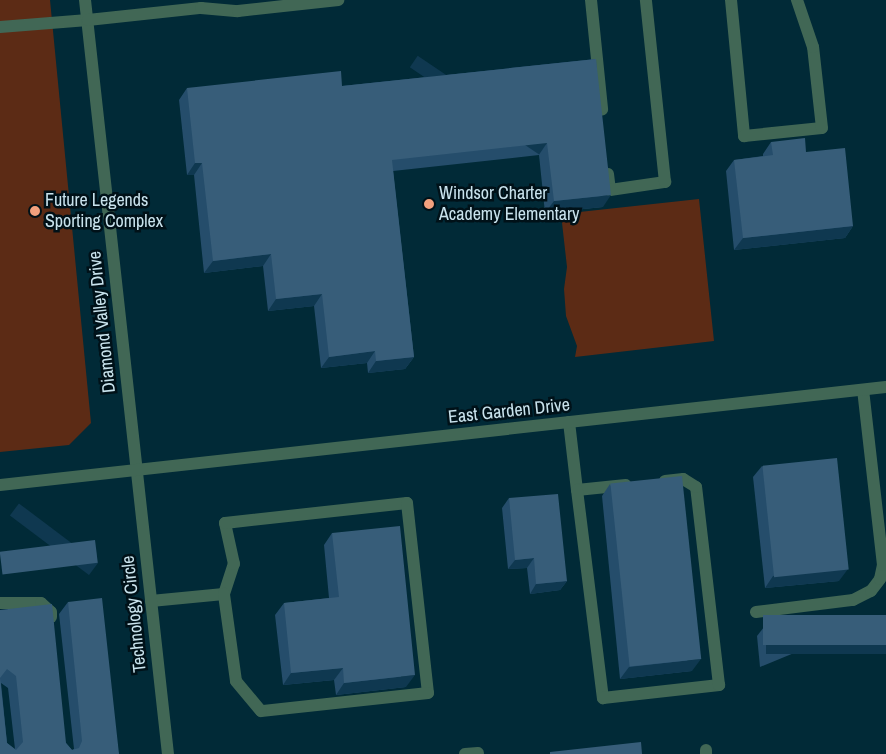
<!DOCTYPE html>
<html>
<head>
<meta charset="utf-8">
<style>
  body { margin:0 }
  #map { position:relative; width:886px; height:754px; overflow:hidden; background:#012a37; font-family:"Archivo Narrow",sans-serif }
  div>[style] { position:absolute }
  .green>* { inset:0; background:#5c2b15 }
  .service>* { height:12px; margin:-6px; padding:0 6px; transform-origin:6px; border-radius:6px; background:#416755 }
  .minor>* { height:12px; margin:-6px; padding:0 6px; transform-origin:6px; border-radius:6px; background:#416755 }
  .wall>* { inset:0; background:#254d6b }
  .shaded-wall>* { inset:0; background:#0f3850; transform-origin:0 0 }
  .building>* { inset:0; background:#375d79; transform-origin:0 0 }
  .dots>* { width:14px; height:14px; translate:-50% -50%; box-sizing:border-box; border:2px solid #001118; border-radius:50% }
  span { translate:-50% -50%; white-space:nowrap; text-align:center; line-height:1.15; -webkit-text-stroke:5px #001118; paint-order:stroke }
  .poi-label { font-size:18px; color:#c9e3ed }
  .left { translate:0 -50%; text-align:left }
  .street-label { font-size:18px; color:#c9e3ed }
</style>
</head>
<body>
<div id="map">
  <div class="green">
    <i style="clip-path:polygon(0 0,50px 0,91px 423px,69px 445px,0 452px)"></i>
    <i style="clip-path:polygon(699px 199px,714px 341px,575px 357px,577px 346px,566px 316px,564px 289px,567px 267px,561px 214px)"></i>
  </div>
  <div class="service">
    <i style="left:591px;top:0;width:110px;rotate:84.2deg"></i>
    <i style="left:731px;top:0;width:137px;rotate:84.5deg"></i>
    <i style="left:744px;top:136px;width:78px;rotate:-5.9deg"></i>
    <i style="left:822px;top:128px;width:81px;rotate:-96.3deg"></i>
    <i style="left:813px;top:47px;width:50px;rotate:-108.8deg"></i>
    <i style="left:0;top:27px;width:88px;rotate:-4.5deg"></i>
    <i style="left:608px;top:174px;width:16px;rotate:83deg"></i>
    <i style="left:610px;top:190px;width:56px;rotate:-8.3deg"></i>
    <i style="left:665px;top:182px;width:183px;rotate:-96deg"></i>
    <i style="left:569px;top:422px;width:68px;rotate:83.3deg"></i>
    <i style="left:577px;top:490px;width:49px;rotate:-5.8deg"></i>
    <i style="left:577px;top:490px;width:210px;rotate:82.9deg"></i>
    <i style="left:603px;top:698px;width:117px;rotate:-6.4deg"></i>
    <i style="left:719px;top:685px;width:199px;rotate:-96.6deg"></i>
    <i style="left:696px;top:487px;width:15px;rotate:-148deg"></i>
    <i style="left:683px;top:479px;width:18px;rotate:174deg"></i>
    <i style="left:151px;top:601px;width:73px;rotate:-5.5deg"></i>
    <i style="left:224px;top:594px;width:32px;rotate:-72deg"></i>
    <i style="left:234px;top:564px;width:42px;rotate:-102.4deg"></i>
    <i style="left:225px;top:523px;width:183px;rotate:-6.3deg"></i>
    <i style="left:407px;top:503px;width:191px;rotate:83.7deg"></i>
    <i style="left:428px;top:693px;width:168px;rotate:173.8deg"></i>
    <i style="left:261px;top:711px;width:39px;rotate:-130deg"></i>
    <i style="left:236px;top:681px;width:88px;rotate:-97.9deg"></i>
    <i style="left:0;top:603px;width:41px"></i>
    <i style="left:41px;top:603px;width:13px;rotate:42deg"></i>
    <i style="left:51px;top:612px;width:5px;rotate:90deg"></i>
    <i style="left:756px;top:612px;width:98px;rotate:-7.1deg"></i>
    <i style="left:853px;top:600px;width:20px;rotate:-27deg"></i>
    <i style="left:871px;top:591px;width:15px;rotate:-53deg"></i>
    <i style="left:880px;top:579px;width:14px;rotate:-78deg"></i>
    <i style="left:883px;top:565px;width:176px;rotate:-96.5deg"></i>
    <i style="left:706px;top:750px;width:4px;rotate:90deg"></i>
    <i style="left:465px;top:754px;width:13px;rotate:-4deg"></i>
  </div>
  <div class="minor">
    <i style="left:85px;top:0;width:759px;rotate:83.72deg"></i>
    <i style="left:88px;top:20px;width:114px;rotate:-6.1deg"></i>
    <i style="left:201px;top:8px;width:37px;rotate:5deg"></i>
    <i style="left:238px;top:11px;width:101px;rotate:-6.3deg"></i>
    <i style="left:0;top:485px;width:891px;rotate:-6.31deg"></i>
  </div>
  <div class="wall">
    <i style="clip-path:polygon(596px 59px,603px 207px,545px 213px,539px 155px,393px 171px,414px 357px,405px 369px,368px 373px,367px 363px,321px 368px,314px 306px,268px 311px,263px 266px,204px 273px,194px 175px,187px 175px,179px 100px,187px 88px,342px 86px)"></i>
    <i style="clip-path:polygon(771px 142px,806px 152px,853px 226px,845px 238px,734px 250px,726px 171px,734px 160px,763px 156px,763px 154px)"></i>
    <i style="clip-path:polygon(762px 466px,839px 581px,765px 588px,753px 477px)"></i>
    <i style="clip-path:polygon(610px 484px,692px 671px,620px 679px,602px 496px)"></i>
    <i style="clip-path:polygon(509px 498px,567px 581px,560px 590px,530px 594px,527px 568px,508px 569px,502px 508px)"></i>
    <i style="clip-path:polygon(332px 533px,406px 687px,336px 695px,334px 680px,283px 685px,275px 615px,284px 603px,329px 598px,324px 545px)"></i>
    <i style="clip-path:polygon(evenodd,68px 602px,119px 754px,0 754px,0 610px,66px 743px,72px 750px,74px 749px,59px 614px,68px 602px,1px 683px,8px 688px,15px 749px,7px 743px,1px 683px)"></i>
    <i style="clip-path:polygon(886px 615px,760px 667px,757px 636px,764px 627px)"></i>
  </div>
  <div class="shaded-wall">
    <i style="left:547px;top:143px;width:14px;height:156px;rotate:124deg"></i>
    <i style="clip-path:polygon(195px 163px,202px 163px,194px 175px,187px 175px)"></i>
    <i style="clip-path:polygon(611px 195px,603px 207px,545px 213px,554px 201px)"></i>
    <i style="clip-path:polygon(853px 226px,845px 238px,734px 250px,743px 238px)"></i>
    <i style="clip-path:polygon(271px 254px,263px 266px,204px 273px,213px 261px)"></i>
    <i style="clip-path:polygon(322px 294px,314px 306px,268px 311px,276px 299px)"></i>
    <i style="clip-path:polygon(375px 351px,367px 363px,321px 368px,329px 357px)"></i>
    <i style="clip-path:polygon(414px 357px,405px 369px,368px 373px,376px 361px)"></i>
    <i style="clip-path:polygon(534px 558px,527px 568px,508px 569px,515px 560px)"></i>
    <i style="left:98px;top:563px;width:15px;height:99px;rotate:127deg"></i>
    <i style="clip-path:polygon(848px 569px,839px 581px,765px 588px,773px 576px)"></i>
    <i style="clip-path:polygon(567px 581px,560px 590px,530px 594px,536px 584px)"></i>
    <i style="left:886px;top:645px;width:9px;height:120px;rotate:90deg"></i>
    <i style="clip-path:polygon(701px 659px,692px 671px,620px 679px,629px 667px)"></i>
    <i style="clip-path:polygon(343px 668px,334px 680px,283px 685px,291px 673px)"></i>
    <i style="clip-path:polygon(415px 675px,406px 687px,336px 695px,344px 683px)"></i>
  </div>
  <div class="building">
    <i style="clip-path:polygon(596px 59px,611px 195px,554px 201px,547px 143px,392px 160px,414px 357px,376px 361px,375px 351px,329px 357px,322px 294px,276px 299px,271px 254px,213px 261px,202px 163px,195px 163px,187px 88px,341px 71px,342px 86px)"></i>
    <i style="clip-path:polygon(805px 138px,806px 152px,845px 148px,853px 226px,743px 238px,734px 160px,773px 155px,771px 142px)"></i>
    <i style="left:837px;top:458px;width:112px;height:75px;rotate:84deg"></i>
    <i style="left:682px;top:476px;width:184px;height:72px;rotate:84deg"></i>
    <i style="clip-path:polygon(558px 494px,567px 581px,536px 584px,534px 558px,515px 560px,509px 498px)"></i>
    <i style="clip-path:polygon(400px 526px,415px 675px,344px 683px,343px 668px,291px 673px,284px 603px,339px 597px,332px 533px)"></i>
    <i style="left:95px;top:540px;width:23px;height:96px;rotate:83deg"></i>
    <i style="clip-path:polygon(evenodd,102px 598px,119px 754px,0 754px,0 610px,52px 604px,66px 743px,72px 750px,79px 748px,82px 741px,68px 602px,102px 598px,7px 669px,16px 676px,23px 742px,16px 750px,7px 743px,0 678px,7px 669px)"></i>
    <i style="left:886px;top:615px;width:30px;height:123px;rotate:90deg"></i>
    <i style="clip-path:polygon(641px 742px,642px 754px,550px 754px,550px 752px)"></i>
  </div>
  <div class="dots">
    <i style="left:429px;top:204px;background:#f2a17e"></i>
    <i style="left:35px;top:211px;background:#f2a17e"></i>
  </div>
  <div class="poi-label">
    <span class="left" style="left:439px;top:204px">Windsor Charter<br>Academy Elementary</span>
    <span class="left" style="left:45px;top:211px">Future Legends<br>Sporting Complex</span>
  </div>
  <div class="street-label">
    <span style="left:102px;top:322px;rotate:-96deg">Diamond Valley Drive</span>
    <span style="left:509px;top:411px;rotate:-6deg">East Garden Drive</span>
    <span style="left:134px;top:614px;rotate:-96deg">Technology Circle</span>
  </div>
</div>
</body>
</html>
